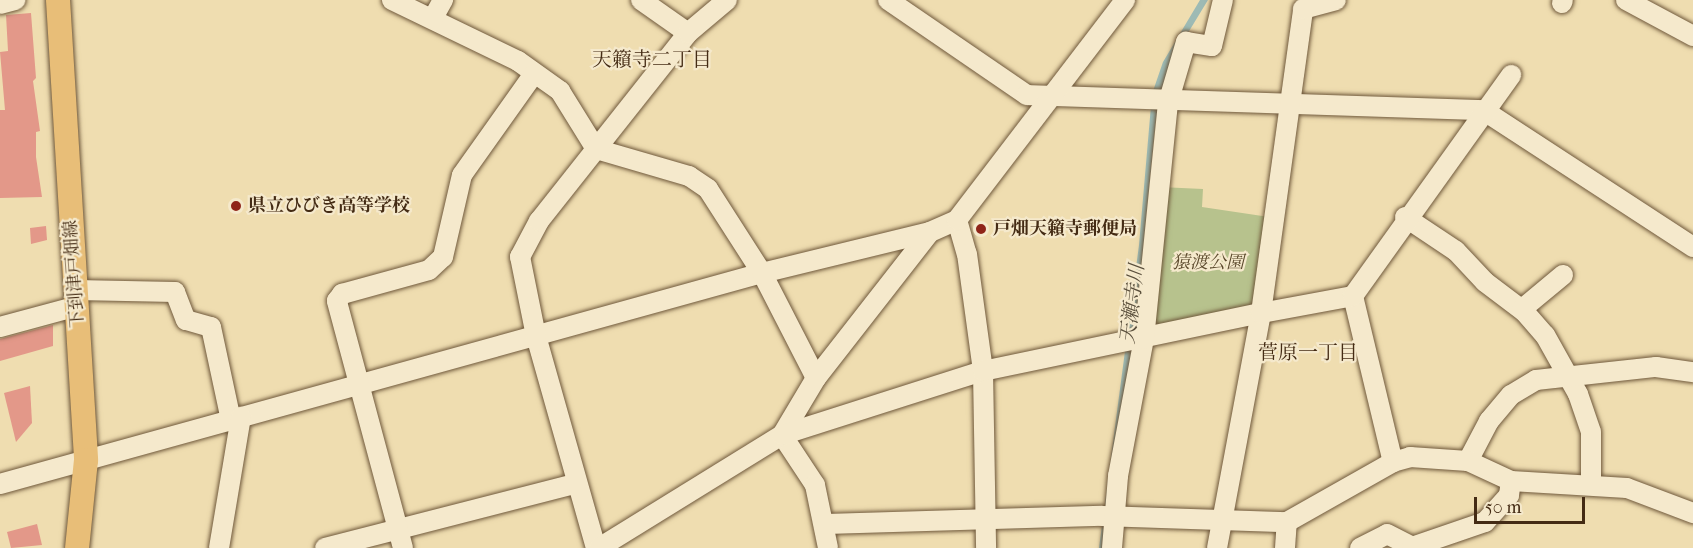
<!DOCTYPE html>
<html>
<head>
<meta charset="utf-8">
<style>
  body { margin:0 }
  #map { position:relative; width:1693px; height:548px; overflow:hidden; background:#efddb0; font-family:"IM FELL French Canon","Noto Serif JP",serif }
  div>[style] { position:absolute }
  .green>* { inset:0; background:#b7c28d }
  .water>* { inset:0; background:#9dbab4 }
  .building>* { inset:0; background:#e39889 }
  .roads { filter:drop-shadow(0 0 2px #6f583b) drop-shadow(0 0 2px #6f583b) }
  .minor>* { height:20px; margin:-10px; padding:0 10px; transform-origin:10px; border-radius:10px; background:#f5e9cc }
  .major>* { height:24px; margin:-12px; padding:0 12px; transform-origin:12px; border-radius:12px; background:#e8be78 }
  .dots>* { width:16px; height:16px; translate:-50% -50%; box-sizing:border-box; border:3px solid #f5e9cc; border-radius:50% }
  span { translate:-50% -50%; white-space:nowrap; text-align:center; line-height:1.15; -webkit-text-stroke:4.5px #f5e9cc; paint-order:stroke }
  .poi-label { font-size:18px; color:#442b14; font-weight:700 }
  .left { translate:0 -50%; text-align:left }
  .park-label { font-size:18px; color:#5b492c; font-style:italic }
  .street-label { font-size:18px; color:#442b14 }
  .neighbourhood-label { font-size:20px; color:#442b14 }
  .water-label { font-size:20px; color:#5a4f3c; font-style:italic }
  .scale { position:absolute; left:1474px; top:497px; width:111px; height:27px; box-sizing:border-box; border:3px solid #442b14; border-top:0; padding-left:8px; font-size:18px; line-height:21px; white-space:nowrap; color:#442b14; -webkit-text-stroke:4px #f5e9cc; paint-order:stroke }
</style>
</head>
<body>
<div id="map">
  <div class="green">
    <i style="clip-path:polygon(1160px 187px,1203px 189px,1202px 207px,1269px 217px,1258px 309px,1147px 335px)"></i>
  </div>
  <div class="water">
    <i style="clip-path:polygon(1200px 0,1208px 0,1180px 46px,1156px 119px,1133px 352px,1106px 548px,1099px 548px,1139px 245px,1152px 94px,1163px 62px)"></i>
  </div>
  <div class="building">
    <i style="clip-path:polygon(31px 13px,36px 78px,33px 81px,40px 131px,36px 132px,36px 157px,42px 197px,0 198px,0 110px,5px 110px,0 52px,8px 51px,6px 15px)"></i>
    <i style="clip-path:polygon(46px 226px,47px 240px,31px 244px,30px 228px)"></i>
    <i style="clip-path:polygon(53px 325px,53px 346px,0 361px,0 339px)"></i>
    <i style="clip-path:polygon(30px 386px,32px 423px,16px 442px,4px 393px)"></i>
    <i style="clip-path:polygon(37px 524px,42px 545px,11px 548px,7px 532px)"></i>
  </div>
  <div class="roads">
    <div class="minor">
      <i style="left:392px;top:0;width:140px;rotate:25.8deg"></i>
      <i style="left:518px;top:61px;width:52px;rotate:35.5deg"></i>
      <i style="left:560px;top:91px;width:68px;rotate:58.2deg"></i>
      <i style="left:596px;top:149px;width:97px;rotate:16.2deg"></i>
      <i style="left:689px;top:176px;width:23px;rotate:34deg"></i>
      <i style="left:708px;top:189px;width:100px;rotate:57.3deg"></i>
      <i style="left:762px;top:273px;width:118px;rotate:62.8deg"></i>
      <i style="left:641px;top:0;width:57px;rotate:35.1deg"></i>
      <i style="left:888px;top:0;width:168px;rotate:34.4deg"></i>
      <i style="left:1027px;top:95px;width:456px;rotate:1.9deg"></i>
      <i style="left:1483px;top:110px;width:251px;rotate:33.1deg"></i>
      <i style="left:1626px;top:0;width:76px;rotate:28.2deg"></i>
      <i style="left:1562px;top:3px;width:3px;rotate:-72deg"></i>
      <i style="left:0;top:4px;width:16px;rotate:-15deg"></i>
      <i style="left:433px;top:18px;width:21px;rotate:-61deg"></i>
      <i style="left:1405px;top:217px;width:61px;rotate:33.7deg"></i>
      <i style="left:1456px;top:251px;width:42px;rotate:46.9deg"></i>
      <i style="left:1485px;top:282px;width:51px;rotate:37.1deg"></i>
      <i style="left:957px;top:220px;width:35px;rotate:74deg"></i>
      <i style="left:967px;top:254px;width:118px;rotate:82.2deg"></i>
      <i style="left:983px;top:371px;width:177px;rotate:89deg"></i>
      <i style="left:1563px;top:275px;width:53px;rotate:140.3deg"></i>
      <i style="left:1522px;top:309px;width:35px;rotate:49deg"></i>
      <i style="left:1545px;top:335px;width:68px;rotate:60.8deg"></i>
      <i style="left:1578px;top:394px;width:40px;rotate:71.1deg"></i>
      <i style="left:1591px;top:432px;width:51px;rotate:90deg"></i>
      <i style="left:76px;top:290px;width:99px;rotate:1.2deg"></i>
      <i style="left:175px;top:292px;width:30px;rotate:69deg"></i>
      <i style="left:186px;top:320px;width:26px;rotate:16deg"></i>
      <i style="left:211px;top:327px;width:95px;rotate:77.9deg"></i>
      <i style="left:1353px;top:296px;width:171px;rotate:76.5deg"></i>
      <i style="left:0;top:327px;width:81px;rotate:-15.1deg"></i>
      <i style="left:782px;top:435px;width:66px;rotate:-59.2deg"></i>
      <i style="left:816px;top:378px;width:185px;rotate:-52deg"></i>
      <i style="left:782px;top:435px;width:60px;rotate:56.6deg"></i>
      <i style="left:815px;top:485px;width:64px;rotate:78.3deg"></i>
      <i style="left:1468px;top:461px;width:45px;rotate:-62.3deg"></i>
      <i style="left:1489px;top:421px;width:34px;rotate:-50deg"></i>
      <i style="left:1511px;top:395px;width:29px;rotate:-31deg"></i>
      <i style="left:1536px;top:380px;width:121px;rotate:-6.2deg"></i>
      <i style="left:1656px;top:367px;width:37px;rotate:8deg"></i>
      <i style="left:0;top:484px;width:791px;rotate:-15.48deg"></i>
      <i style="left:762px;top:273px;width:173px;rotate:-13.7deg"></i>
      <i style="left:930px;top:232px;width:30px;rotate:-24deg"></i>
      <i style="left:957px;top:220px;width:277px;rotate:-52.6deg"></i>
      <i style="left:826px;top:524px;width:276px;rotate:-1.7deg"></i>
      <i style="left:1102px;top:516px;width:185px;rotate:1.9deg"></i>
      <i style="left:1287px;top:522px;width:122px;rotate:-29.5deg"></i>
      <i style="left:1393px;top:462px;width:18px;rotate:-16deg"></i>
      <i style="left:1410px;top:457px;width:58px;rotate:3.9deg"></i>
      <i style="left:1468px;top:461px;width:47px;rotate:24.9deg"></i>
      <i style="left:1511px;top:481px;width:116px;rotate:3.5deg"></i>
      <i style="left:1627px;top:488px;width:71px;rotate:20.7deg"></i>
      <i style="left:219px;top:548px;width:133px;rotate:-80.5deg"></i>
      <i style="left:325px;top:548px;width:258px;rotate:-14.4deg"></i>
      <i style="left:403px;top:548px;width:256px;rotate:-105deg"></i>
      <i style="left:337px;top:301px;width:9px;rotate:-54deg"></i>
      <i style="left:342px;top:294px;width:90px;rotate:-15.4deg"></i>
      <i style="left:429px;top:270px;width:19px;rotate:-43deg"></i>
      <i style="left:443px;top:257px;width:84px;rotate:-77deg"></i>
      <i style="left:462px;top:175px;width:123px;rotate:-54.6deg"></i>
      <i style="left:596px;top:548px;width:220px;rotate:-105.8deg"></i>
      <i style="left:536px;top:336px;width:81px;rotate:-101.4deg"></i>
      <i style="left:520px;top:257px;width:41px;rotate:-62.2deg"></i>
      <i style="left:539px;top:221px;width:240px;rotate:-51.6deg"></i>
      <i style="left:688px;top:33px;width:51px;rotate:-40.2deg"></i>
      <i style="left:599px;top:548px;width:215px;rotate:-31.7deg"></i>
      <i style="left:782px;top:435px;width:211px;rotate:-17.7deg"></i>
      <i style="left:983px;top:371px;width:284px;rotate:-11.8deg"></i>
      <i style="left:1261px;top:313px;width:307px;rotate:-82.1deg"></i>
      <i style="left:1303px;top:9px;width:34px;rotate:-15deg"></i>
      <i style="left:1112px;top:548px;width:72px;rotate:-85.2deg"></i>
      <i style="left:1118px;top:476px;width:139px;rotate:-79.3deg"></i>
      <i style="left:1144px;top:339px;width:237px;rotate:-84.2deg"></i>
      <i style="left:1168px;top:103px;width:64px;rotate:-73.6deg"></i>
      <i style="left:1186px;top:42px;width:26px;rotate:9deg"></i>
      <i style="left:1212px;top:46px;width:47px;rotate:-76.6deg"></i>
      <i style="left:1217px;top:548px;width:239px;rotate:-79.4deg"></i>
      <i style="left:1261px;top:313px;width:94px;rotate:-10.5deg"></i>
      <i style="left:1353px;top:296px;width:272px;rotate:-54.4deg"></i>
      <i style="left:1285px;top:548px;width:26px;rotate:-86deg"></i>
      <i style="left:1360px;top:548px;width:30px;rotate:-27deg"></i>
      <i style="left:1387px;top:534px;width:28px;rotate:27deg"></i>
      <i style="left:1412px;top:547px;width:77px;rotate:-18.9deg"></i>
      <i style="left:1485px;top:522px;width:36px;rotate:-48deg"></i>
      <i style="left:1509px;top:495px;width:14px;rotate:-82deg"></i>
    </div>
    <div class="major">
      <i style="left:58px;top:0;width:461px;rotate:86.5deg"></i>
      <i style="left:86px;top:460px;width:88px;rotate:95.8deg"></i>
    </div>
  </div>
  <div class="dots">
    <i style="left:236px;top:206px;background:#8f2418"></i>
    <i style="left:981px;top:229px;background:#8f2418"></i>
  </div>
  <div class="poi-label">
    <span class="left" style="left:248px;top:206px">県立ひびき高等学校</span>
    <span class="left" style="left:993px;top:229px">戸畑天籟寺郵便局</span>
  </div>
  <div class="park-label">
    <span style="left:1208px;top:263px">猿渡公園</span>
  </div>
  <div class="street-label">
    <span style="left:75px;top:274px;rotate:-94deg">下到津戸畑線</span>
  </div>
  <div class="neighbourhood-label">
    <span style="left:652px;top:59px">天籟寺二丁目</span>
    <span style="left:1308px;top:352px">菅原一丁目</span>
  </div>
  <div class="water-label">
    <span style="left:1132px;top:304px;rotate:-83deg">天瀬寺川</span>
  </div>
  <div class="scale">50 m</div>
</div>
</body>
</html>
